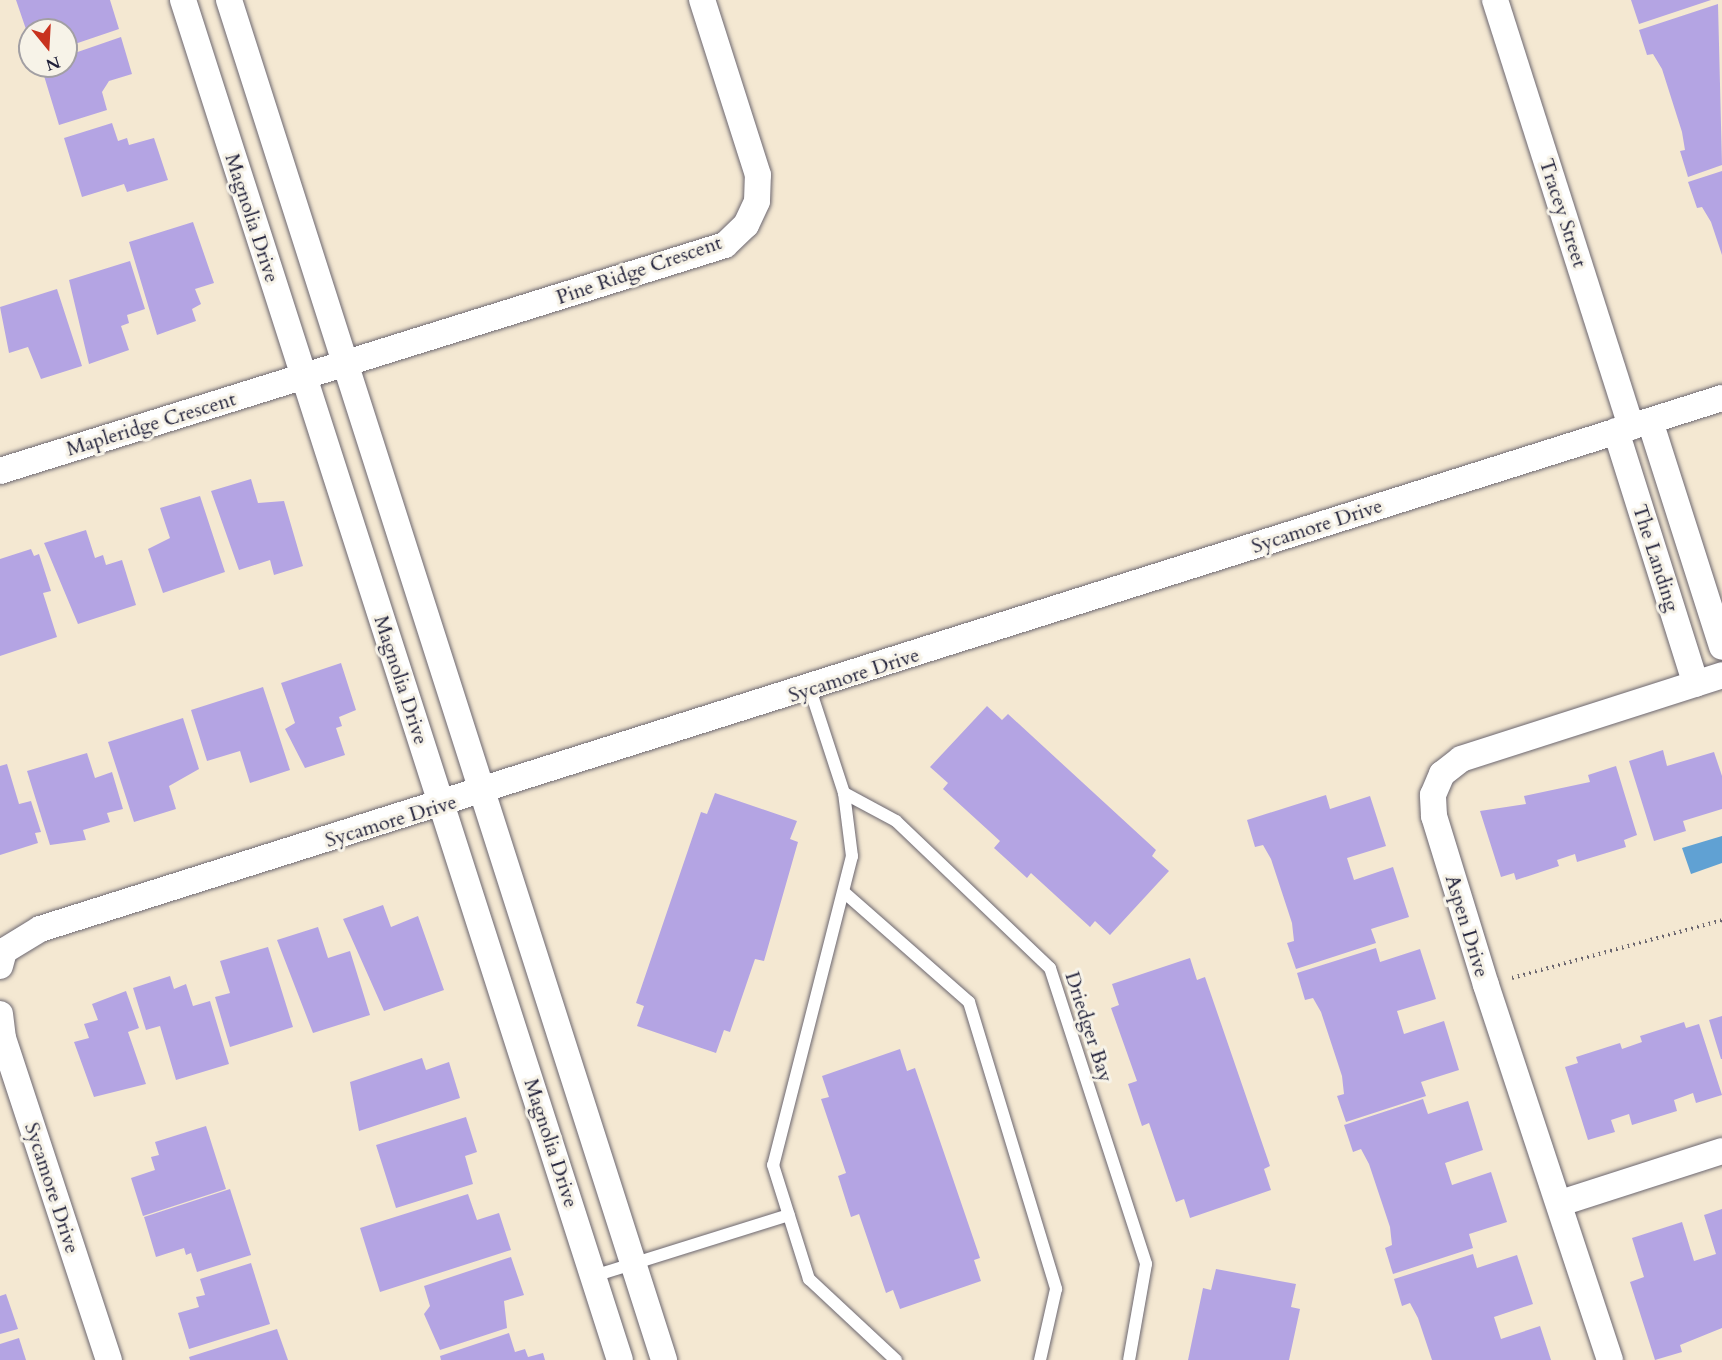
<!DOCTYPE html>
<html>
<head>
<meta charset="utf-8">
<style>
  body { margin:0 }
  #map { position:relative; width:1722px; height:1360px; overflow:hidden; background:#f4e8d2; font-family:Cardo,serif }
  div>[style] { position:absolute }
  .water>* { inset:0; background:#60a1d3 }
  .building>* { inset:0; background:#b4a4e3 }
  .path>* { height:4px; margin-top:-2px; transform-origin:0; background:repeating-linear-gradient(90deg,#6c6770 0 1.5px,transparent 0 6px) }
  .roads { filter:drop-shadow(0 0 2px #6c6770) drop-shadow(0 0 2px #6c6770) }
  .lane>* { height:12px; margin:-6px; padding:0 6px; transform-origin:6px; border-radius:6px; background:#fff }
  .street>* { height:26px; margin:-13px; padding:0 13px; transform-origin:13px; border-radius:13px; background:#fff }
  span { translate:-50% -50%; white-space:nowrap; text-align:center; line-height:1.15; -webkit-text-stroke:6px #f7f3e8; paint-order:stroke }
  .street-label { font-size:20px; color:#22223b }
  .north { position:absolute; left:18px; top:18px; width:60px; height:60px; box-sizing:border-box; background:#f7f3e8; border:2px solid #a29fa3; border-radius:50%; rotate:162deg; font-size:16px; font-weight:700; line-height:24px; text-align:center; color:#22223b }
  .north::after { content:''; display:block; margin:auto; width:21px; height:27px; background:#c8321e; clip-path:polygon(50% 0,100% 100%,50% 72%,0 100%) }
</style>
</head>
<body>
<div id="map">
  <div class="water">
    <i style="clip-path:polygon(1722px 836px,1722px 863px,1691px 874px,1682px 848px)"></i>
  </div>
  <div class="building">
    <i style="clip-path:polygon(16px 0,110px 0,119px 29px,66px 47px,66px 30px,30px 30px,30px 41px)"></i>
    <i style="clip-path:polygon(1631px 0,1711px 0,1639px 24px)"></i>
    <i style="clip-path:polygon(1718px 4px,1722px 165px,1688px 177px,1680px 151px,1685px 150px,1682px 132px,1662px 69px,1653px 54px,1647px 55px,1639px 30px)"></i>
    <i style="clip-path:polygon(121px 37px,132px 74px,109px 81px,102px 92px,107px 110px,59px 125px,41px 66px,66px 66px,66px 56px)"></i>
    <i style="clip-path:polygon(112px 123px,118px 141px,127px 138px,129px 145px,154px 138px,168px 180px,127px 192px,124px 184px,82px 197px,64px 138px)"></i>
    <i style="clip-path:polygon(1722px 171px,1722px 255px,1711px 222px,1702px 207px,1697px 208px,1688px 182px)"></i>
    <i style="clip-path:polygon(193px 222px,214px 283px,195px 289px,201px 304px,192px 309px,196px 321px,157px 335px,129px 242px)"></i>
    <i style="clip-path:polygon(130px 261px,145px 309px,127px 315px,129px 323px,121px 326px,129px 350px,89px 364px,69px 280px)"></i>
    <i style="clip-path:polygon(57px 289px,82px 366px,41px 379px,28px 347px,9px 353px,0 307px)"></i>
    <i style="clip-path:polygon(251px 479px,258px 503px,284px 501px,303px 566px,274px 575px,270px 560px,239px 570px,211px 491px)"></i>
    <i style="clip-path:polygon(200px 496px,225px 572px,163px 593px,148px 549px,170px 538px,160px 508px)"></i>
    <i style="clip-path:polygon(86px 530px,95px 558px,103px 555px,106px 565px,122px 560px,136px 605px,78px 624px,44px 543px)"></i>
    <i style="clip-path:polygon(31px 549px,34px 556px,39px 554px,51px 591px,43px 593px,57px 637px,0 656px,0 559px)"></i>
    <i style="clip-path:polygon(341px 663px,356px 710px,339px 717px,342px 726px,336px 728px,345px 755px,305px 768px,285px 729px,295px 723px,281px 683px)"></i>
    <i style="clip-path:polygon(263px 687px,290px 770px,250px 783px,240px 751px,207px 761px,191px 710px)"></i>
    <i style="clip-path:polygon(987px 706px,1002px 720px,1008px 714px,1156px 850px,1152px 856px,1169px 871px,1110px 935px,1095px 921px,1090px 927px,1031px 873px,1027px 878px,994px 848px,1000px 841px,943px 789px,948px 783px,930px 767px)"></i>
    <i style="clip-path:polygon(183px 718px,199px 769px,169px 786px,176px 809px,134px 822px,108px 742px)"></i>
    <i style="clip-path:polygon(1663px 750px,1667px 766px,1714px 752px,1722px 776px,1722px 809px,1683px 821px,1686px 831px,1654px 841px,1629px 761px)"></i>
    <i style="clip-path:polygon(87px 753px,95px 778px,112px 772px,123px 809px,107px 813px,110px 822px,83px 830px,86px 840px,50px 845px,27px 771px)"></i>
    <i style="clip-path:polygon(7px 764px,19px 804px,31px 801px,41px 832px,35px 833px,38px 843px,0 855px,0 766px)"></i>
    <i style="clip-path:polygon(1616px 766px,1637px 835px,1624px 840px,1626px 847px,1577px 862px,1575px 854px,1557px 860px,1559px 866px,1516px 880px,1514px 873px,1501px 877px,1480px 811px,1526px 804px,1524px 796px,1590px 782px,1588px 775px)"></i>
    <i style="clip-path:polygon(715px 793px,797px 821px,790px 839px,798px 842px,764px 961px,755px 959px,730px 1032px,724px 1030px,716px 1053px,637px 1026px,644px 1006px,636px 1003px,701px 812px,707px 814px)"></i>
    <i style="clip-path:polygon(1326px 795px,1330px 809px,1370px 796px,1386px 846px,1347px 858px,1354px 880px,1393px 867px,1409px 917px,1371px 929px,1376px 943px,1296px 969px,1287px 943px,1294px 941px,1292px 923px,1271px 859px,1263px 845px,1255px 847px,1247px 820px)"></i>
    <i style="clip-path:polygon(383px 905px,391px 927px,418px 916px,444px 990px,384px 1011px,343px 919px)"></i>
    <i style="clip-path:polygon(318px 927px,328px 958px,350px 951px,370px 1015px,313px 1033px,277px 940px)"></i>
    <i style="clip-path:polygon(268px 947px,293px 1027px,230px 1047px,215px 997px,230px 993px,220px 961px)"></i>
    <i style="clip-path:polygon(1376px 948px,1380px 962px,1420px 949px,1436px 999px,1397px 1011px,1404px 1034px,1444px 1021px,1459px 1070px,1421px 1082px,1426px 1096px,1346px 1122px,1337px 1096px,1344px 1094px,1342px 1076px,1321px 1012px,1313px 998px,1305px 1000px,1297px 973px)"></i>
    <i style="clip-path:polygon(1190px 958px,1197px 980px,1205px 977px,1270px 1166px,1264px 1169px,1271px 1190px,1190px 1218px,1184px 1199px,1176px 1202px,1149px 1123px,1142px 1126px,1128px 1084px,1137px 1081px,1111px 1008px,1119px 1005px,1112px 984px)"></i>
    <i style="clip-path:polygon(170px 976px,174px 989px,186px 984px,193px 1006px,210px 1001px,229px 1064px,176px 1080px,160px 1026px,146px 1030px,133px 988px)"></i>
    <i style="clip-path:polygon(126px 991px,139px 1028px,128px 1032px,146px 1084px,94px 1097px,74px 1042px,89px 1038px,84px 1024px,98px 1020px,92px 1004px)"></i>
    <i style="clip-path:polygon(1722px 1016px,1722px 1059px,1721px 1059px,1709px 1020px)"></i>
    <i style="clip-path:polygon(1684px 1022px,1686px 1028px,1699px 1024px,1722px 1095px,1696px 1103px,1693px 1093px,1674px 1100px,1677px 1111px,1632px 1125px,1629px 1114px,1611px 1120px,1615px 1132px,1588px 1140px,1565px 1067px,1578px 1063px,1576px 1057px,1620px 1043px,1622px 1049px,1642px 1042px,1640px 1036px)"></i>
    <i style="clip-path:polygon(900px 1049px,907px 1071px,915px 1068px,980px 1258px,974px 1260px,981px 1281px,900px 1309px,893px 1290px,886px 1293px,859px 1214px,851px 1217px,838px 1176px,846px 1173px,821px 1099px,829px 1097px,822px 1076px)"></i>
    <i style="clip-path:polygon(422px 1058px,426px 1070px,449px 1062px,460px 1098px,359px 1131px,350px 1082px)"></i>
    <i style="clip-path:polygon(1423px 1099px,1428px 1114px,1468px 1101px,1483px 1150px,1445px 1163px,1452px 1185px,1491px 1172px,1507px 1222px,1469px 1234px,1473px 1248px,1393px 1274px,1385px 1248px,1392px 1245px,1390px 1227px,1369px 1164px,1361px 1149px,1353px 1152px,1344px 1125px)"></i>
    <i style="clip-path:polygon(466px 1117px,477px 1152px,465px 1156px,473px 1184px,396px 1208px,376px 1145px)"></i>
    <i style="clip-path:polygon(206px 1126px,226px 1189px,143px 1216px,131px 1178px,155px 1170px,151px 1157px,159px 1155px,155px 1142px)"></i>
    <i style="clip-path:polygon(230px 1189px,251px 1255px,197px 1272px,191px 1253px,186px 1255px,184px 1248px,156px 1257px,144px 1217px)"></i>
    <i style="clip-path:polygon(468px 1194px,477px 1220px,499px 1213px,511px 1250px,380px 1292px,360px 1228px)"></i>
    <i style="clip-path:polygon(1722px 1209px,1722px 1328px,1680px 1345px,1682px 1352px,1655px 1360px,1630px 1282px,1644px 1277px,1632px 1238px,1682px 1222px,1694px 1261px,1716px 1254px,1704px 1215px)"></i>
    <i style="clip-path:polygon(1473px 1254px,1477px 1268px,1517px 1255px,1533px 1304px,1494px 1317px,1501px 1339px,1540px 1326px,1551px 1360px,1432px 1360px,1418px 1318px,1410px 1303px,1402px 1306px,1394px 1279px)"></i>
    <i style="clip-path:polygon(511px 1257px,524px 1295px,504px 1301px,507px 1328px,440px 1350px,424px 1314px,430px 1306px,424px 1286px)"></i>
    <i style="clip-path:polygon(251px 1263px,270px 1324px,189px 1349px,178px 1313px,199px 1307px,196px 1297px,205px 1295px,200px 1279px)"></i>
    <i style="clip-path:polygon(1216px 1269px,1296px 1284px,1291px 1307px,1300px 1309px,1289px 1360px,1188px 1360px,1203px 1288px,1211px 1290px)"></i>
    <i style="clip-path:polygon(6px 1294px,18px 1329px,0 1334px,0 1296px)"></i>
    <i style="clip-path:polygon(277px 1329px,288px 1360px,190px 1360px,189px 1357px)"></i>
    <i style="clip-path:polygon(509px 1333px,515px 1352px,525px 1349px,528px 1357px,543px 1353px,545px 1360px,441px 1360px,440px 1356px)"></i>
    <i style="clip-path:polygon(19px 1338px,26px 1360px,0 1360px,0 1344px)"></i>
  </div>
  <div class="path">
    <i style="left:1512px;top:978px;width:218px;rotate:-15.4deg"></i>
  </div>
  <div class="roads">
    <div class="lane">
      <i style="left:810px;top:689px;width:109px;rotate:71.9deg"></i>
      <i style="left:844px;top:793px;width:64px;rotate:82.8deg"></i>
      <i style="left:852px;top:856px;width:319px;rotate:104.3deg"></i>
      <i style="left:773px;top:1165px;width:120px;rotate:72.5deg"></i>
      <i style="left:809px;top:1279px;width:119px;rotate:43deg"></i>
      <i style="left:844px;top:793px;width:59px;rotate:28.3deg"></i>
      <i style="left:896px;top:821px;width:213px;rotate:43.7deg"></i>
      <i style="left:1050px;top:968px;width:311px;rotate:72deg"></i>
      <i style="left:1146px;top:1264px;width:97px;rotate:100deg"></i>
      <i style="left:846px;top:894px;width:164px;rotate:41.3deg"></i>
      <i style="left:969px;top:1002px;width:300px;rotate:73.1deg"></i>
      <i style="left:1056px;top:1289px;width:73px;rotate:102.7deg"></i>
      <i style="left:594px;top:1276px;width:204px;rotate:-17.4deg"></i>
    </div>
    <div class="street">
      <i style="left:183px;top:0;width:1428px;rotate:72.19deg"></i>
      <i style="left:229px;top:0;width:1428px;rotate:72.26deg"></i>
      <i style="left:1495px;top:0;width:448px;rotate:72.3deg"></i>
      <i style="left:1650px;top:421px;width:237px;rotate:72.3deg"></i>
      <i style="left:1616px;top:431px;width:265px;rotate:72.5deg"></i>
      <i style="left:0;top:471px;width:759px;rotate:-17.31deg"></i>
      <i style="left:725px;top:245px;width:29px;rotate:-44deg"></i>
      <i style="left:746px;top:225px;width:26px;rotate:-65deg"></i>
      <i style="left:757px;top:201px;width:26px;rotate:-88deg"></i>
      <i style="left:758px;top:175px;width:184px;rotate:-107.7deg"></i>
      <i style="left:0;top:966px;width:16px;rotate:-75deg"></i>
      <i style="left:4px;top:951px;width:42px;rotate:-31.4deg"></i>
      <i style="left:40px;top:929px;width:1764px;rotate:-17.52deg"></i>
      <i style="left:0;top:1014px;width:24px;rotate:83deg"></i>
      <i style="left:3px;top:1038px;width:339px;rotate:71.8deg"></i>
      <i style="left:1561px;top:1203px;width:169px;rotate:-17.9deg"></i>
      <i style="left:1610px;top:1360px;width:395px;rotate:-108.3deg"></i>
      <i style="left:1486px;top:985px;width:177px;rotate:-107.1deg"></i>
      <i style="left:1434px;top:816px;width:21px;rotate:-93deg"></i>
      <i style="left:1433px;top:795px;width:23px;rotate:-67deg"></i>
      <i style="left:1442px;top:774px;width:24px;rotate:-38deg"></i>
      <i style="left:1461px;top:759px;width:274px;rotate:-17.8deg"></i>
    </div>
  </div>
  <div class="street-label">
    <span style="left:1563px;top:213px;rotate:72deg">Tracey Street</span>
    <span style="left:252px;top:218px;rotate:72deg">Magnolia Drive</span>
    <span style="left:639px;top:270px;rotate:-19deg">Pine Ridge Crescent</span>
    <span style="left:151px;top:424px;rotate:-17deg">Mapleridge Crescent</span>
    <span style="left:1317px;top:526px;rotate:-18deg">Sycamore Drive</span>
    <span style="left:1656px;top:558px;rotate:72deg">The Landing</span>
    <span style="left:854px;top:675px;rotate:-18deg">Sycamore Drive</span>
    <span style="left:401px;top:680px;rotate:72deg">Magnolia Drive</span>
    <span style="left:391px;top:821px;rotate:-17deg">Sycamore Drive</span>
    <span style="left:1467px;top:926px;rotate:73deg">Aspen Drive</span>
    <span style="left:1089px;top:1027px;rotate:72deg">Driedger Bay</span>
    <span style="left:551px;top:1143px;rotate:72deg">Magnolia Drive</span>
    <span style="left:52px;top:1188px;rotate:72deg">Sycamore Drive</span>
  </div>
  <div class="north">N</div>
</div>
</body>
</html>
